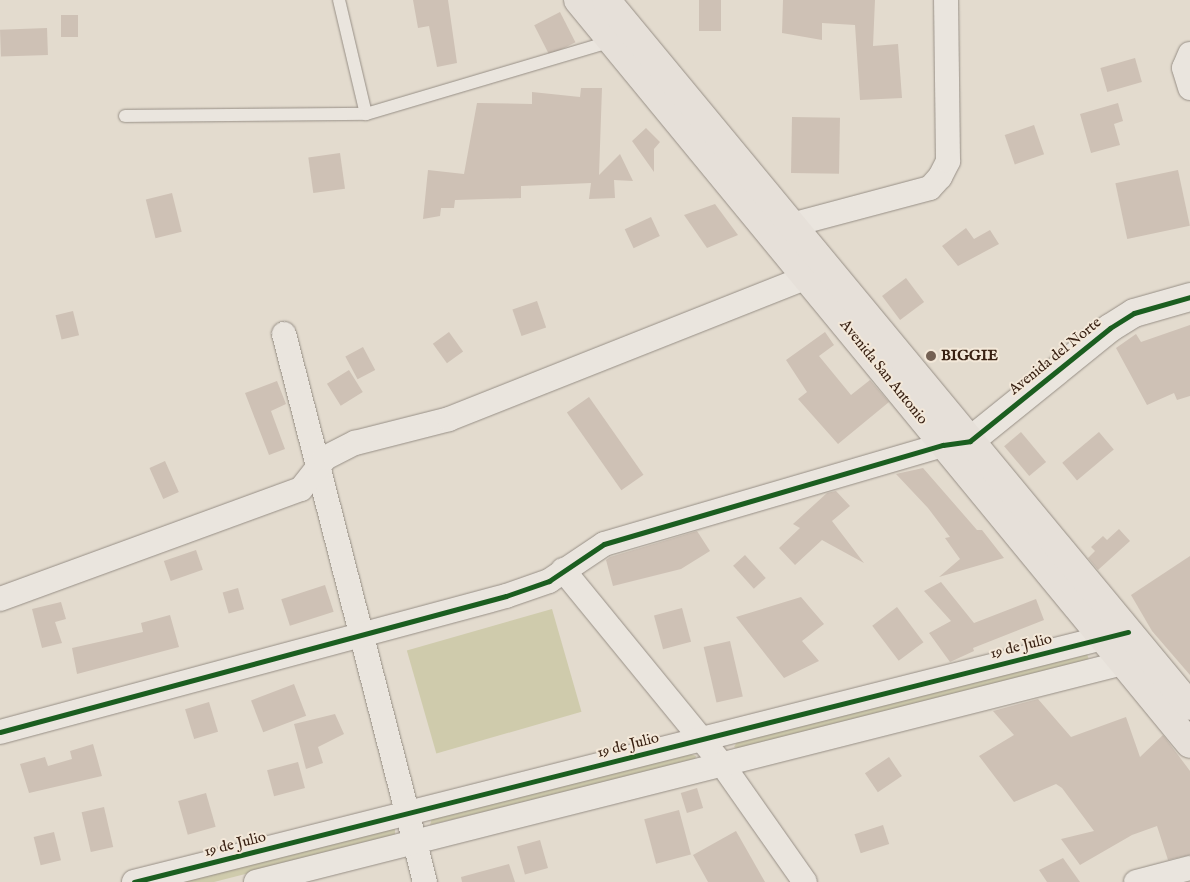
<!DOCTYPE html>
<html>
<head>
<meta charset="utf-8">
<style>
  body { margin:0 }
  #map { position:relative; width:1190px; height:882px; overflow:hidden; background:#e3dbce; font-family:"IM FELL English",serif }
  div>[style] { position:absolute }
  .green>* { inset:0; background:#cfcbac; transform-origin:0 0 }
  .building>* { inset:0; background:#cec1b5; transform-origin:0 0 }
  .roads { filter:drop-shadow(0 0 1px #978f86) drop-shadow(0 0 1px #978f86) }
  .lane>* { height:12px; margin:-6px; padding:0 6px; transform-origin:6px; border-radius:6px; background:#eae5de }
  .street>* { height:24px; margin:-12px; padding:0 12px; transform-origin:12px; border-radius:12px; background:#eae5de }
  .secondary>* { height:28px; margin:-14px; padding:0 14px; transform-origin:14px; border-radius:14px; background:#eae5de }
  .primary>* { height:28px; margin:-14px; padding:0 14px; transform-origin:14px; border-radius:14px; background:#e6e0d9 }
  .cycleway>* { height:5px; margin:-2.5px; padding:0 2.5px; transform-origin:2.5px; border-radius:2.5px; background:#1b5e20 }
  .dots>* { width:14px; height:14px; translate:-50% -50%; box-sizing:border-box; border:2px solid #f3e8d9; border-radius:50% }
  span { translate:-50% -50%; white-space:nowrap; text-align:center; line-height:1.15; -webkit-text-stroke:4px #f3e8d9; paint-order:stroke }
  .poi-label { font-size:15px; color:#382012; font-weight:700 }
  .left { translate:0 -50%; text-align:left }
  .street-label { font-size:15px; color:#382012 }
</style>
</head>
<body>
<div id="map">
  <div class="green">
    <i style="left:552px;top:609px;width:107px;height:151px;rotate:74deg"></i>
    <i style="clip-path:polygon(1087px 654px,1089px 660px,740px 750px,734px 747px,737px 742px)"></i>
    <i style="clip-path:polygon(690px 754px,696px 756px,695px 760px,430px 825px,432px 818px)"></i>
    <i style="clip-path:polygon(395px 828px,395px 836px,214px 882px,179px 882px)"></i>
  </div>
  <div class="building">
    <i style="clip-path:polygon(413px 0,448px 0,457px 63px,437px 67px,429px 26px,418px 28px)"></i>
    <i style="left:699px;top:0;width:22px;height:31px"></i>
    <i style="clip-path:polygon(783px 0,875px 0,873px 46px,898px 44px,902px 98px,860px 100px,855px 25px,822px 23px,822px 40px,782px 33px)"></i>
    <i style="left:560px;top:12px;width:34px;height:29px;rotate:63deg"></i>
    <i style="left:61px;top:15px;width:17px;height:22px"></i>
    <i style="left:47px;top:28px;width:27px;height:47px;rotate:88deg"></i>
    <i style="left:1135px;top:58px;width:25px;height:36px;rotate:74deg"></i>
    <i style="clip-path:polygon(581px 88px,602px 88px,599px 175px,620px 154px,633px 181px,614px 180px,615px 198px,589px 199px,591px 183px,521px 186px,521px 198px,455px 200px,454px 208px,441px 208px,440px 216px,423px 219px,428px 170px,464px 174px,477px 103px,532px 104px,532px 92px,580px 97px)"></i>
    <i style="clip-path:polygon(1118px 103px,1123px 121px,1114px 124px,1120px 145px,1091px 153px,1080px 114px)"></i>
    <i style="left:792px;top:117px;width:48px;height:56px;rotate:1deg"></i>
    <i style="left:1034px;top:125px;width:31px;height:31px;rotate:71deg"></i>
    <i style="clip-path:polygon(646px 128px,660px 142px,654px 149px,654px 172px,632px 141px)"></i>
    <i style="left:340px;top:153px;width:36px;height:32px;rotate:82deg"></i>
    <i style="left:1178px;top:170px;width:57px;height:64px;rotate:78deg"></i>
    <i style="left:172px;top:193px;width:40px;height:27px;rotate:76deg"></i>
    <i style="clip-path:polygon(715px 204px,738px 235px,707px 248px,684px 215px)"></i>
    <i style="left:651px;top:217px;width:21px;height:29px;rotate:65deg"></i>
    <i style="clip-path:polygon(966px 228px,974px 239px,990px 230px,999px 244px,958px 266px,942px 246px)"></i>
    <i style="left:906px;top:278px;width:30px;height:30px;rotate:53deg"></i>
    <i style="left:537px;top:301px;width:28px;height:26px;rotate:71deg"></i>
    <i style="left:73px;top:311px;width:25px;height:18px;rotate:76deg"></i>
    <i style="clip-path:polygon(1190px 325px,1190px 396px,1177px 400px,1174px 393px,1147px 405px,1116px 348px,1136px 334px,1141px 342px)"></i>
    <i style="left:449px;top:332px;width:24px;height:20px;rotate:54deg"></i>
    <i style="clip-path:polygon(825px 332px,834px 345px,819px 356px,851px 395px,870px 380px,889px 402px,838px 444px,798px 399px,807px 392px,786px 360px)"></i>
    <i style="left:363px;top:347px;width:26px;height:20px;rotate:62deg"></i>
    <i style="left:349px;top:370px;width:26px;height:26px;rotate:58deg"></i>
    <i style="clip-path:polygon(277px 381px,286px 404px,271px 411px,285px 449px,269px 455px,245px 393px)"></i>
    <i style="left:589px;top:397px;width:95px;height:27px;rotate:55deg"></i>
    <i style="left:1021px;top:432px;width:39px;height:22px;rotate:50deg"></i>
    <i style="left:1099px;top:432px;width:23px;height:48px;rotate:50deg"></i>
    <i style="left:165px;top:461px;width:34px;height:17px;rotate:66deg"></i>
    <i style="clip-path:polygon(923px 468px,977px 530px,982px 530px,1004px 558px,939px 577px,960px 559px,945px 538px,950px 537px,928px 508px,896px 474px)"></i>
    <i style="clip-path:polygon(836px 491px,850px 506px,832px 521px,864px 563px,822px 540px,795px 565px,779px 548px,800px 528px,793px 524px,827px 493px)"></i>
    <i style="clip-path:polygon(1119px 529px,1130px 541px,1098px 570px,1088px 558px,1095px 551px,1091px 547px,1103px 536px,1107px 540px)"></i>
    <i style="clip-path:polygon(697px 531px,710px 551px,681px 569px,613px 586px,606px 560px,610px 557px)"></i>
    <i style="left:196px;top:550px;width:21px;height:34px;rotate:71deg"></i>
    <i style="left:745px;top:555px;width:31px;height:16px;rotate:48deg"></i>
    <i style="clip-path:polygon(1190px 556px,1190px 675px,1152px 631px,1131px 595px)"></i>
    <i style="clip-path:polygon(941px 582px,974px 623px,1036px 599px,1044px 620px,973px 648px,974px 651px,950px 662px,929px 633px,951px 621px,924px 591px)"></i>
    <i style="left:325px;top:585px;width:28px;height:46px;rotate:72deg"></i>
    <i style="left:238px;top:588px;width:22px;height:16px;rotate:74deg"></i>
    <i style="clip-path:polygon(801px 597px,824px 624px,802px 641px,819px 661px,784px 678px,736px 617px)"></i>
    <i style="clip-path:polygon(61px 602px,66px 619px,55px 622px,62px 643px,42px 648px,32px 609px)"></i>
    <i style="left:897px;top:607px;width:44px;height:31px;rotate:53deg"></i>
    <i style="left:682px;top:608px;width:35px;height:29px;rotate:75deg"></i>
    <i style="clip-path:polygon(170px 615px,179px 647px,77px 674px,72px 648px,143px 632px,141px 623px)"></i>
    <i style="left:730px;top:641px;width:57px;height:27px;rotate:77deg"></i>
    <i style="left:294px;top:684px;width:34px;height:46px;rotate:69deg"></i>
    <i style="clip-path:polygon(1038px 699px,1071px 737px,1126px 717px,1140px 757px,1163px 735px,1190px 771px,1190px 855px,1168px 860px,1157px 826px,1132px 835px,1080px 865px,1061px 839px,1094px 831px,1062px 788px,1056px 784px,1014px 802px,979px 756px,1014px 735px,993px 711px)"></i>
    <i style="left:209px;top:702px;width:31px;height:25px;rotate:73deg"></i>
    <i style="clip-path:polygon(335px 714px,344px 734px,318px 747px,323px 763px,306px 769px,294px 724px)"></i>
    <i style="clip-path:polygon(93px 744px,102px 776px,29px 793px,20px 764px,45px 757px,48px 766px,72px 759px,70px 751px)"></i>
    <i style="left:889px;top:757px;width:23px;height:29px;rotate:56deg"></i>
    <i style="left:298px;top:762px;width:27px;height:32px;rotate:75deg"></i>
    <i style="left:697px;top:788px;width:21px;height:17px;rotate:73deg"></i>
    <i style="left:206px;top:793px;width:35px;height:29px;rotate:74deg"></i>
    <i style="left:104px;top:807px;width:41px;height:23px;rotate:77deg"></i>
    <i style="left:679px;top:810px;width:46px;height:36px;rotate:75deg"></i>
    <i style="left:883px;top:825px;width:20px;height:30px;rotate:72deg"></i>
    <i style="clip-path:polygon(736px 831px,765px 882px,708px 882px,693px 855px)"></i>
    <i style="left:54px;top:832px;width:29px;height:21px;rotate:76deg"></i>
    <i style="left:540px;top:840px;width:29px;height:24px;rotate:74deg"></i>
    <i style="clip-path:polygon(1063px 858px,1080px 882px,1047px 882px,1039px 870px)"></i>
    <i style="clip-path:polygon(509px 864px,515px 882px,462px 882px,461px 877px)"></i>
  </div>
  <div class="roads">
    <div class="lane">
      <i style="left:339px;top:0;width:117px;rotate:76.7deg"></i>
      <i style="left:125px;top:116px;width:241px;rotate:-0.5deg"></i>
      <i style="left:366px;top:114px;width:258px;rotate:-16.5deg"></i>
    </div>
    <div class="street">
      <i style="left:1190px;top:54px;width:15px;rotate:113deg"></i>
      <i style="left:1184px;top:68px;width:21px;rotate:73deg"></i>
      <i style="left:776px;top:229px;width:159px;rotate:-14.9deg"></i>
      <i style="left:930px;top:188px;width:15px;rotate:-48deg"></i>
      <i style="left:940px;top:177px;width:18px;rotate:-63deg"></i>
      <i style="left:948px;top:161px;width:161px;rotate:-90.7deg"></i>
      <i style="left:284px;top:334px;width:566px;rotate:75.57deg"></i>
      <i style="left:563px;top:570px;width:251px;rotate:50.7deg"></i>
      <i style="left:722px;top:764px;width:144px;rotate:54.9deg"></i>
      <i style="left:0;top:599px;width:320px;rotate:-20.1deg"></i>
      <i style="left:301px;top:489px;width:39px;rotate:-52deg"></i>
      <i style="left:325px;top:458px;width:34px;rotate:-27deg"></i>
      <i style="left:355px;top:443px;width:97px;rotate:-14.3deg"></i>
      <i style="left:449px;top:419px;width:401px;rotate:-21.6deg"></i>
      <i style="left:0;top:732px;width:524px;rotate:-15.04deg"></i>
      <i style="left:506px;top:596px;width:46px;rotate:-19.2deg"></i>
      <i style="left:549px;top:581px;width:66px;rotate:-33.9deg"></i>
      <i style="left:604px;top:544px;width:353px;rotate:-16.3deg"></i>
      <i style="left:134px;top:882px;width:1016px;rotate:-14.13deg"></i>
      <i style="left:256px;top:882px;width:911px;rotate:-14.17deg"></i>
      <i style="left:1136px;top:882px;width:56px;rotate:-14.5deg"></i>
    </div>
    <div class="secondary">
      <i style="left:948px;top:444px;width:22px;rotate:-8deg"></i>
      <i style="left:970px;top:441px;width:180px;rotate:-38.9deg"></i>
      <i style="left:1110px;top:328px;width:28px;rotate:-32deg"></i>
      <i style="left:1134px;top:313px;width:58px;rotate:-15.9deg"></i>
    </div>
    <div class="primary">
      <i style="left:578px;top:0;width:963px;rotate:50.56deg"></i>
      <i style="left:606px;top:0;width:916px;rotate:50.4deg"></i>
    </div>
  </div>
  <div class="cycleway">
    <i style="left:0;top:732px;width:524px;rotate:-15.04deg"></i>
    <i style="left:506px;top:596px;width:46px;rotate:-19.2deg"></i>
    <i style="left:549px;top:581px;width:66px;rotate:-33.9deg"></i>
    <i style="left:604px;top:544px;width:353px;rotate:-16.3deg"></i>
    <i style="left:943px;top:445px;width:27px;rotate:-8deg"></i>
    <i style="left:970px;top:441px;width:180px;rotate:-38.9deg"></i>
    <i style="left:1110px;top:328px;width:28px;rotate:-32deg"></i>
    <i style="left:1134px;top:313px;width:58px;rotate:-15.9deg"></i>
    <i style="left:134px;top:882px;width:1025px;rotate:-14.12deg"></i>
  </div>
  <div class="dots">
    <i style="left:931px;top:356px;background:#746154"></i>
  </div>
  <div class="poi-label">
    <span class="left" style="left:941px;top:356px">BIGGIE</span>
  </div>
  <div class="street-label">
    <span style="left:1055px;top:356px;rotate:-39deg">Avenida del Norte</span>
    <span style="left:884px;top:372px;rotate:51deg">Avenida San Antonio</span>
    <span style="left:1021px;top:646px;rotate:-14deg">19 de Julio</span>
    <span style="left:628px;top:745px;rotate:-14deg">19 de Julio</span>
    <span style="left:235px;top:844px;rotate:-14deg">19 de Julio</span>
  </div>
</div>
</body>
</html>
